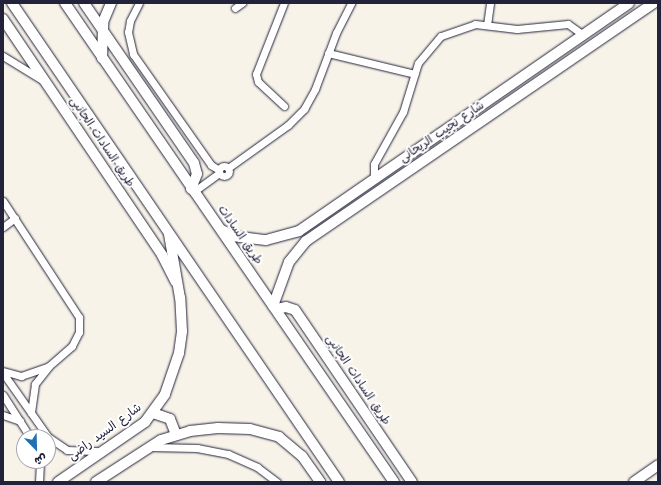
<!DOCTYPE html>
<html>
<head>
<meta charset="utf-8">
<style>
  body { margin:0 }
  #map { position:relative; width:661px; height:485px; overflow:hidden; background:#f8f3e9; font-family:"Architects Daughter","Playpen Sans Arabic",sans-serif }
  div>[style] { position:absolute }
  .roads { filter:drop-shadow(0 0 1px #22223b) drop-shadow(0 0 1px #22223b) }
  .street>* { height:7px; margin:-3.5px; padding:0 3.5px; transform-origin:3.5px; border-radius:3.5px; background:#fff }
  .street>.ring { margin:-3.5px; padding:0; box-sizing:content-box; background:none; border:7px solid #fff; border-radius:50% }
  .secondary>* { height:10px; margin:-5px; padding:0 5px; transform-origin:5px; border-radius:5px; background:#fff }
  span { translate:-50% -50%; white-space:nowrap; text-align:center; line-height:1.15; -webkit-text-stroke:4px #fff; paint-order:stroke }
  .street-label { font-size:12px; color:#22223b }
  .frame { position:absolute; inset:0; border:4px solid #22223b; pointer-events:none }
  .north { position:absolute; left:16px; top:429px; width:40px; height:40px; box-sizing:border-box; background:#fff; border:1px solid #a7a7b1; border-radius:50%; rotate:157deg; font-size:11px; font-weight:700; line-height:16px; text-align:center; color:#22223b }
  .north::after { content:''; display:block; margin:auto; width:14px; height:18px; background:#1f6fb2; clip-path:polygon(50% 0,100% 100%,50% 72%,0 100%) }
</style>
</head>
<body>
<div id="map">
  <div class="roads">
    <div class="street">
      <i style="left:139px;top:3px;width:20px;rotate:117deg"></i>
      <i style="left:130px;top:21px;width:11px;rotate:100deg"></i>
      <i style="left:128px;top:32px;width:23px;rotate:77deg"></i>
      <i style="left:133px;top:54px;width:136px;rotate:54.9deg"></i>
      <i style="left:211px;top:165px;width:9px;rotate:32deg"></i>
      <i style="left:235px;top:8px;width:9px;rotate:-36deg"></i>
      <i style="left:487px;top:25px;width:22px;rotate:-82deg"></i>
      <i style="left:328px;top:53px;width:89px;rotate:13.6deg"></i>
      <i style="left:3px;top:56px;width:46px;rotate:31.6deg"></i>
      <i style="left:284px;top:106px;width:35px;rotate:-137deg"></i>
      <i style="left:258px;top:82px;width:8px;rotate:-104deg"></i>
      <i style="left:256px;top:74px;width:76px;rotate:-68.5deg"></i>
      <i class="ring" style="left:219px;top:166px;width:3px;height:3px"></i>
      <i style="left:228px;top:168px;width:74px;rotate:-35.6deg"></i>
      <i style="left:288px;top:125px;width:23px;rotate:-45deg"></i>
      <i style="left:304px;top:109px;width:23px;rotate:-61deg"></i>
      <i style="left:315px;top:89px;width:60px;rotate:-69.4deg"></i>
      <i style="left:336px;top:33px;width:34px;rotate:-63deg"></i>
      <i style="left:374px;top:179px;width:15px;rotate:-90deg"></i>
      <i style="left:374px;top:164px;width:60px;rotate:-60.9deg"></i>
      <i style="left:403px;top:112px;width:51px;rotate:-73deg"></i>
      <i style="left:418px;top:63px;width:35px;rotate:-50deg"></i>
      <i style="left:441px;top:36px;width:36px;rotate:-19deg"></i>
      <i style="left:475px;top:24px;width:42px;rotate:6.8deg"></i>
      <i style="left:517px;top:29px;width:51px;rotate:-5.6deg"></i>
      <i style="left:568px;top:24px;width:19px;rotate:36deg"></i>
      <i style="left:193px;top:192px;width:32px;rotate:-36deg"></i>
      <i style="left:3px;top:201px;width:139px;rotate:56.8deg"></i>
      <i style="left:79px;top:317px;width:15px;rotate:90deg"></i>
      <i style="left:79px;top:332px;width:16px;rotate:117deg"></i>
      <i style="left:72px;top:346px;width:30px;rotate:139deg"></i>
      <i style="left:49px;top:366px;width:23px;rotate:128deg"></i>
      <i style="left:35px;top:384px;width:29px;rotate:98deg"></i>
      <i style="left:3px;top:227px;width:15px;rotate:-37deg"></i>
      <i style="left:3px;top:371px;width:19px;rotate:16deg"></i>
      <i style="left:21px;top:376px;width:28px;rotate:-19deg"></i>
      <i style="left:3px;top:373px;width:78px;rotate:54.9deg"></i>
      <i style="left:3px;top:395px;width:50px;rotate:57.3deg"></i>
      <i style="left:3px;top:415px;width:18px;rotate:19deg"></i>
      <i style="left:48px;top:437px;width:23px;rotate:34deg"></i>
      <i style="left:67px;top:450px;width:34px;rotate:2deg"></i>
      <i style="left:151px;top:447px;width:46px;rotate:1.2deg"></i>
      <i style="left:197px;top:448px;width:32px;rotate:11deg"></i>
      <i style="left:228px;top:454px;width:32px;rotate:24deg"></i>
      <i style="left:257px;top:467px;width:25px;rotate:37deg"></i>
      <i style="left:39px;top:482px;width:21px;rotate:-87deg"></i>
    </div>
    <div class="secondary">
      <i style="left:12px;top:3px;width:580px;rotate:55.68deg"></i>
      <i style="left:65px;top:3px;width:581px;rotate:55.52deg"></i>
      <i style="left:84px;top:3px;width:194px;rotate:55.5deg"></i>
      <i style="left:194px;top:163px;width:11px;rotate:75deg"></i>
      <i style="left:197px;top:174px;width:16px;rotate:112deg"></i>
      <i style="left:3px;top:19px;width:285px;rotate:56deg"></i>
      <i style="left:162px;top:255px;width:30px;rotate:63deg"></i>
      <i style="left:102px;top:58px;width:36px;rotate:-88deg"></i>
      <i style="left:103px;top:22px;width:21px;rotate:-67deg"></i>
      <i style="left:222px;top:230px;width:12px;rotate:31deg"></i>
      <i style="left:232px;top:236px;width:34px;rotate:7deg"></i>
      <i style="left:266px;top:240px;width:34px;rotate:-15deg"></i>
      <i style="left:299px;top:231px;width:401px;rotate:-34.6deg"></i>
      <i style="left:273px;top:306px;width:47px;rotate:-70deg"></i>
      <i style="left:289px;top:262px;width:27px;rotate:-51deg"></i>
      <i style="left:306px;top:241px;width:422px;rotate:-34.4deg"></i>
      <i style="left:276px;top:309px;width:10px;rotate:-11deg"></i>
      <i style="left:286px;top:307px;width:9px;rotate:18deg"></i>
      <i style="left:295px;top:310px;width:208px;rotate:55.8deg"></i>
      <i style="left:153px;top:413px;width:18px;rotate:19deg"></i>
      <i style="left:170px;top:419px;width:17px;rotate:69deg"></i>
      <i style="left:58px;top:482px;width:106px;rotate:-34.6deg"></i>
      <i style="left:145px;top:422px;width:34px;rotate:-54deg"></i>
      <i style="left:165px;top:394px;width:43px;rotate:-71.1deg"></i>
      <i style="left:179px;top:353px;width:22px;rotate:-82deg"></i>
      <i style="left:182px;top:331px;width:33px;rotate:-93deg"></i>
      <i style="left:180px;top:298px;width:65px;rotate:-99.8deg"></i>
      <i style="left:96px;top:482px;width:77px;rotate:-32.9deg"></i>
      <i style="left:161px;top:440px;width:30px;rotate:-17deg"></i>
      <i style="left:190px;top:431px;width:28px;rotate:-6deg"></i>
      <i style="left:218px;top:428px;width:32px;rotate:2deg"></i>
      <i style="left:250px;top:429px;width:30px;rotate:15deg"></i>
      <i style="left:279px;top:437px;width:30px;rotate:40deg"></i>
      <i style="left:302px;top:456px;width:32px;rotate:55deg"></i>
      <i style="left:634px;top:482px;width:29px;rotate:-35deg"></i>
    </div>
  </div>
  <div class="street-label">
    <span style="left:442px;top:132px;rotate:-34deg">شارع نجيب الريحانى</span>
    <span style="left:102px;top:142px;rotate:56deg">طريق السادات الجانبى</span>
    <span style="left:240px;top:235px;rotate:55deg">طريق السادات</span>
    <span style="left:358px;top:380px;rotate:56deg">طريق السادات الجانبى</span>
    <span style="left:105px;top:432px;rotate:-36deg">شارع السيد راضى</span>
  </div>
  <div class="frame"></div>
  <div class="north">ش</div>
</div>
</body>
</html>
